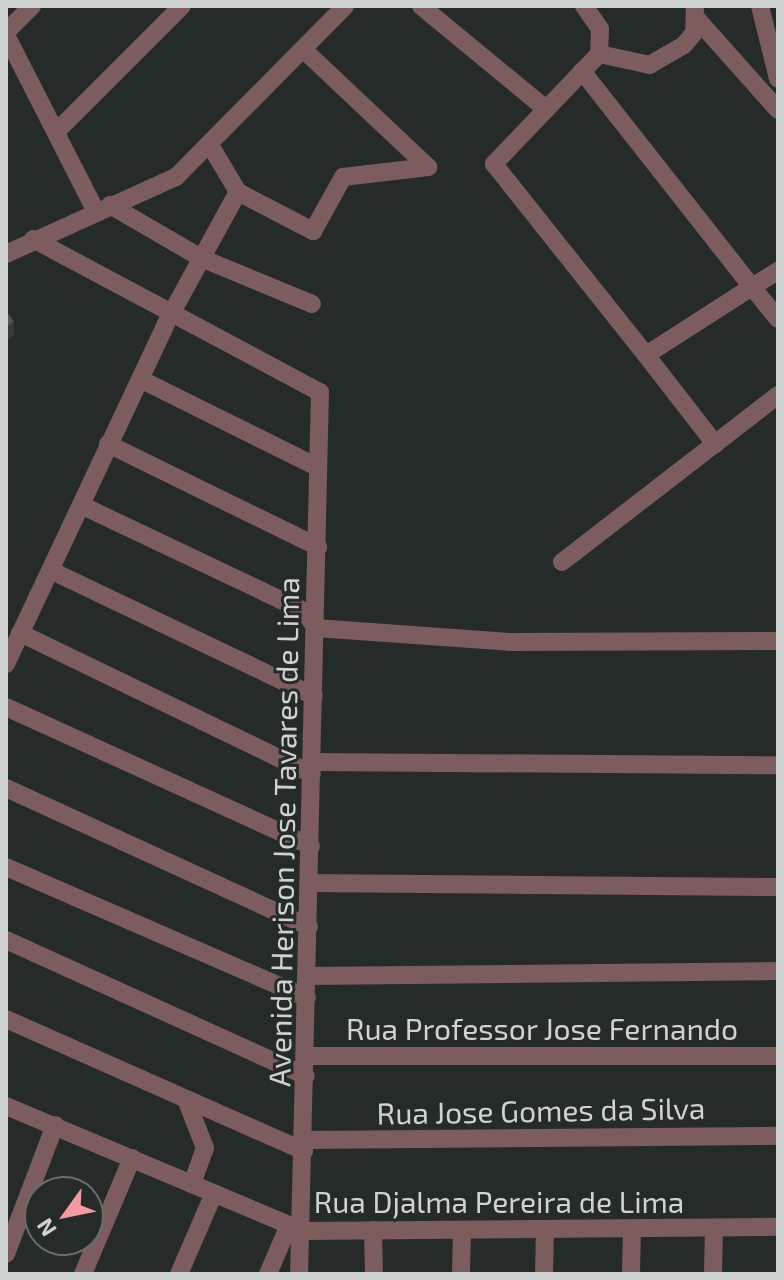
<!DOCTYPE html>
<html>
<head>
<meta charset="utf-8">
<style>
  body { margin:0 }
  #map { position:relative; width:784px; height:1280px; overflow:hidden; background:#252b28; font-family:"Exo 2",sans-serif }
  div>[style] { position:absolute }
  .minor>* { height:18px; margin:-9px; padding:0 9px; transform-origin:9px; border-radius:9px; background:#7d5c5d }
  .shaded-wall>* { inset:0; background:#373c39 }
  .building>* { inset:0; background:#4e5552 }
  span { translate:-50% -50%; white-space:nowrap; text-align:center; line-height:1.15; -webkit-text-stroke:6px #252b28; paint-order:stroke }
  .street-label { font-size:30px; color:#ced2d0 }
  .frame { position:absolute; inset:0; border:8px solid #ced2d0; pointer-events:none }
  .north { position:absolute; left:24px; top:1176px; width:80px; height:80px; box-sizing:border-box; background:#252b28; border:2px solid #696e6b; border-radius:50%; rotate:237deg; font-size:22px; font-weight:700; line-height:32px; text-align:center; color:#ced2d0 }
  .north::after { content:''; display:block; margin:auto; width:28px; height:36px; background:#f49aa1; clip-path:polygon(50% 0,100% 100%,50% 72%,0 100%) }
</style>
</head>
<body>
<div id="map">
  <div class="minor">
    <i style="left:421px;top:6px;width:162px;rotate:39.5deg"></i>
    <i style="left:584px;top:6px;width:28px;rotate:55deg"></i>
    <i style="left:600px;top:29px;width:25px;rotate:92deg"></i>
    <i style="left:695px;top:6px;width:27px;rotate:92deg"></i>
    <i style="left:694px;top:33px;width:16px;rotate:130deg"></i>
    <i style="left:684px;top:45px;width:39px;rotate:150deg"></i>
    <i style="left:650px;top:65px;width:52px;rotate:-167.8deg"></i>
    <i style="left:599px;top:54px;width:152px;rotate:133.7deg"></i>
    <i style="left:494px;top:164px;width:244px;rotate:51.5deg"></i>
    <i style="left:646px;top:355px;width:126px;rotate:-32.7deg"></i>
    <i style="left:752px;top:287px;width:41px;rotate:50.9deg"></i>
    <i style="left:760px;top:6px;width:75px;rotate:76.1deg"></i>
    <i style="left:697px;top:19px;width:122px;rotate:48.3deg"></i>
    <i style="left:6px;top:32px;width:37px;rotate:-45deg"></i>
    <i style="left:6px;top:35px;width:196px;rotate:63deg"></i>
    <i style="left:582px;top:71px;width:275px;rotate:51.8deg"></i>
    <i style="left:752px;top:287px;width:31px;rotate:-32deg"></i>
    <i style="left:58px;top:130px;width:175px;rotate:-45deg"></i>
    <i style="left:210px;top:145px;width:55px;rotate:59.2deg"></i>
    <i style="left:238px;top:192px;width:85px;rotate:27.5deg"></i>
    <i style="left:313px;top:231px;width:62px;rotate:-60.9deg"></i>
    <i style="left:343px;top:177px;width:86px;rotate:-6.7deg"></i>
    <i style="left:428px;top:167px;width:172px;rotate:-136.7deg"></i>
    <i style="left:110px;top:205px;width:105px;rotate:30.2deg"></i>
    <i style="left:201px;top:258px;width:120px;rotate:22.5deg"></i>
    <i style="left:33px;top:239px;width:325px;rotate:28.1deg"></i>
    <i style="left:320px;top:392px;width:882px;rotate:91.36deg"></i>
    <i style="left:6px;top:254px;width:187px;rotate:-24.4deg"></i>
    <i style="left:176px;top:177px;width:240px;rotate:-45.3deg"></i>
    <i style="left:646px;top:355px;width:113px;rotate:52.2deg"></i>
    <i style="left:142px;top:380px;width:193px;rotate:26.4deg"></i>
    <i style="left:108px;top:444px;width:234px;rotate:26.1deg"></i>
    <i style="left:83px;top:506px;width:245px;rotate:25.4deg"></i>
    <i style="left:304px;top:611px;width:21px;rotate:55deg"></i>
    <i style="left:562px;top:562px;width:273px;rotate:-37.7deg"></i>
    <i style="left:52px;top:571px;width:290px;rotate:25.5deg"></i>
    <i style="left:316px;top:628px;width:194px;rotate:4.1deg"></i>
    <i style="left:509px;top:642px;width:269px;rotate:-0.2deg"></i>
    <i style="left:20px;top:633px;width:324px;rotate:25.8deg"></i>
    <i style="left:6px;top:664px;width:385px;rotate:-64.8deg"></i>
    <i style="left:170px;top:316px;width:141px;rotate:-61.3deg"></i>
    <i style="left:6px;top:707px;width:335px;rotate:24.5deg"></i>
    <i style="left:312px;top:762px;width:466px;rotate:0.4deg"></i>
    <i style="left:6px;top:788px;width:333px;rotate:24.6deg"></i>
    <i style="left:6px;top:867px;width:328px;rotate:23.5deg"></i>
    <i style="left:310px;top:883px;width:468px;rotate:0.5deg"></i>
    <i style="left:6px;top:940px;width:329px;rotate:24.4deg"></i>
    <i style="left:308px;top:976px;width:470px;rotate:-0.6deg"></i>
    <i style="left:6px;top:1019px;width:326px;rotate:23.9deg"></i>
    <i style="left:306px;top:1056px;width:472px"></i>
    <i style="left:187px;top:1102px;width:49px;rotate:68.6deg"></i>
    <i style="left:205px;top:1148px;width:38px;rotate:110deg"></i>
    <i style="left:6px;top:1106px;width:322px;rotate:22.8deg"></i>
    <i style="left:303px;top:1231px;width:475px;rotate:-0.5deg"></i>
    <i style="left:304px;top:1140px;width:474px;rotate:-0.5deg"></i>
    <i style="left:373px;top:1230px;width:44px;rotate:88.7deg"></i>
    <i style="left:6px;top:1254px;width:138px;rotate:-69.2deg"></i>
    <i style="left:83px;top:1274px;width:126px;rotate:-67.1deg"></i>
    <i style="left:179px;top:1274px;width:88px;rotate:-66.6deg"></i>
    <i style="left:268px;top:1274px;width:53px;rotate:-66.8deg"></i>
    <i style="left:461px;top:1274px;width:44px;rotate:-88.7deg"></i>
    <i style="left:544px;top:1274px;width:45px;rotate:-88.7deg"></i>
    <i style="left:631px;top:1274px;width:46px;rotate:-88.8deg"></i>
    <i style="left:713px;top:1274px;width:46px;rotate:-88.8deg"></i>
  </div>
  <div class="shaded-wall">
    <i style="clip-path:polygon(14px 321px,14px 335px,6px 341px,6px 328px)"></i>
  </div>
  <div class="building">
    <i style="clip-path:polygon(6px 311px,14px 321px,6px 328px)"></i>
  </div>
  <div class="street-label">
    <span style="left:283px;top:832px;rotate:-89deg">Avenida Herison Jose Tavares de Lima</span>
    <span style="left:542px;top:1028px">Rua Professor Jose Fernando</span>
    <span style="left:541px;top:1110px;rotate:-1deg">Rua Jose Gomes da Silva</span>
    <span style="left:499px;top:1201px">Rua Djalma Pereira de Lima</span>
  </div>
  <div class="frame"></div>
  <div class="north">N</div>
</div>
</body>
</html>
